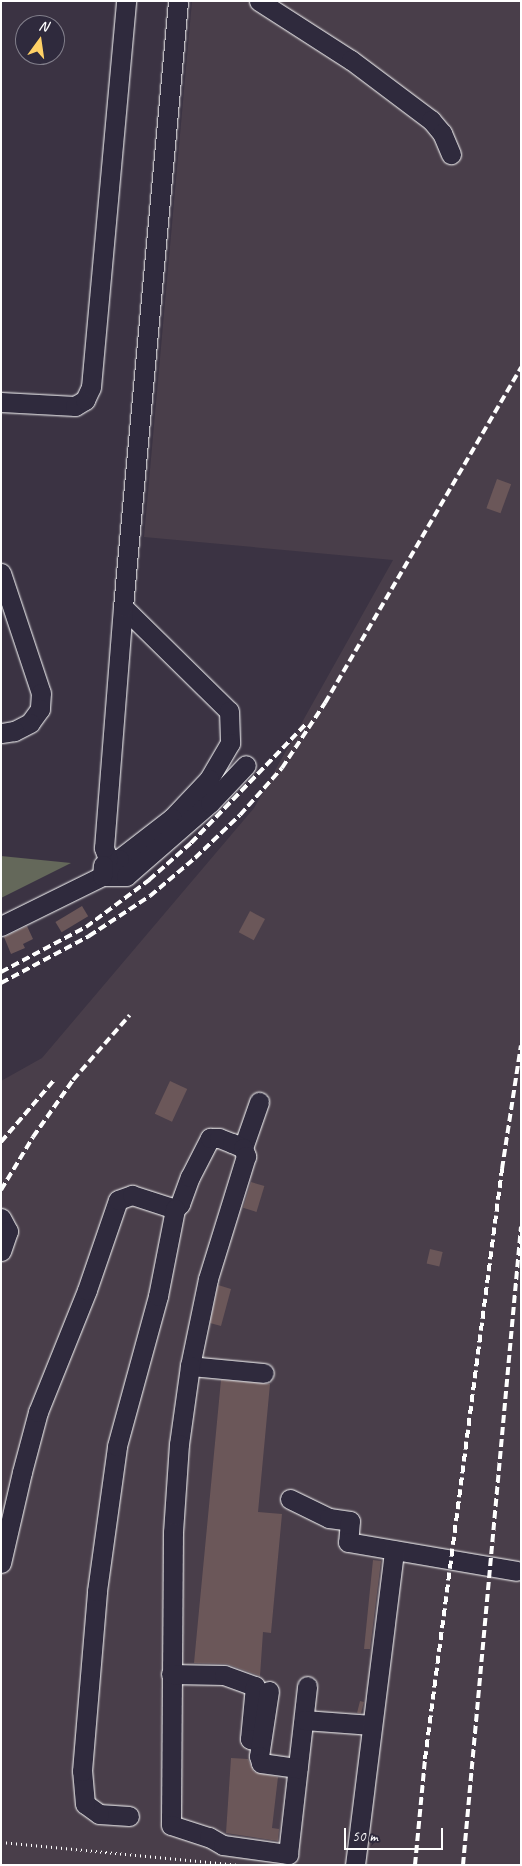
<!DOCTYPE html>
<html>
<head>
<meta charset="utf-8">
<style>
  body { margin:0 }
  #map { position:relative; width:522px; height:1866px; overflow:hidden; background:#3b3343; font-family:Caveat,sans-serif }
  div>[style] { position:absolute }
  .built>* { inset:0; background:#493e4a }
  .green>* { inset:0; background:#64685a }
  .building>* { inset:0; background:#6b5759; transform-origin:0 0 }
  .path>* { height:2.5px; margin-top:-1.25px; transform-origin:0; background:repeating-linear-gradient(90deg,#fff 0 1px,transparent 0 5px) }
  .roads { filter:drop-shadow(0 0 1px #fff) drop-shadow(0 0 1px #fff) }
  .minor>* { height:19px; margin:-9.5px; padding:0 9.5px; transform-origin:9.5px; border-radius:9.5px; background:#2f2a3d }
  .rail>* { height:4px; margin-top:-2px; transform-origin:0; background:repeating-linear-gradient(90deg,#fff 0 8px,transparent 0 12px) }
  span { translate:-50% -50%; white-space:nowrap; text-align:center; line-height:1.15; -webkit-text-stroke:4px #2f2a3d; paint-order:stroke }
  .frame { position:absolute; inset:0; border:2px solid #fff; pointer-events:none }
  .north { position:absolute; left:15px; top:15px; width:50px; height:50px; box-sizing:border-box; background:#2f2a3d; border:1px solid #827f8b; border-radius:50%; rotate:14deg; font-size:14px; font-weight:700; line-height:20px; text-align:center; color:#fff }
  .north::after { content:''; display:block; margin:auto; width:18px; height:22px; background:#ffd166; clip-path:polygon(50% 0,100% 100%,50% 72%,0 100%) }
  .scale { position:absolute; left:344px; top:1828px; width:99px; height:22px; box-sizing:border-box; border:2px solid #fff; border-top:0; padding-left:6px; font-size:15px; line-height:18px; white-space:nowrap; color:#fff; -webkit-text-stroke:4px #2f2a3d; paint-order:stroke }
</style>
</head>
<body>
<div id="map">
  <div class="built">
    <i style="clip-path:polygon(192px 1px,521px 1px,521px 1865px,1px 1865px,1px 1081px,42px 1058px,254px 808px,393px 560px,144px 537px)"></i>
  </div>
  <div class="green">
    <i style="clip-path:polygon(1px 856px,71px 863px,1px 898px)"></i>
  </div>
  <div class="building">
    <i style="left:497px;top:479px;width:15px;height:31px;rotate:20deg"></i>
    <i style="left:82px;top:906px;width:12px;height:31px;rotate:59deg"></i>
    <i style="left:250px;top:911px;width:17px;height:24px;rotate:28deg"></i>
    <i style="clip-path:polygon(27px 926px,33px 939px,23px 944px,25px 948px,11px 954px,4px 937px)"></i>
    <i style="left:170px;top:1081px;width:19px;height:36px;rotate:25deg"></i>
    <i style="left:251px;top:1182px;width:14px;height:27px;rotate:17deg"></i>
    <i style="left:430px;top:1249px;width:13px;height:15px;rotate:13deg"></i>
    <i style="clip-path:polygon(218px 1285px,231px 1289px,221px 1326px,210px 1323px)"></i>
    <i style="clip-path:polygon(221px 1380px,270px 1384px,258px 1512px,282px 1514px,271px 1633px,263px 1632px,260px 1676px,227px 1664px,194px 1663px)"></i>
    <i style="clip-path:polygon(373px 1560px,381px 1561px,370px 1649px,364px 1649px)"></i>
    <i style="left:360px;top:1701px;width:4px;height:12px;rotate:14deg"></i>
    <i style="clip-path:polygon(231px 1758px,248px 1759px,254px 1772px,278px 1777px,272px 1828px,279px 1829px,278px 1841px,226px 1833px)"></i>
  </div>
  <div class="path">
    <i style="left:1px;top:1842px;width:240px;rotate:5.5deg"></i>
  </div>
  <div class="roads">
    <div class="minor">
      <i style="left:259px;top:1px;width:109px;rotate:32.7deg"></i>
      <i style="left:351px;top:60px;width:100px;rotate:36.9deg"></i>
      <i style="left:431px;top:120px;width:17px;rotate:50deg"></i>
      <i style="left:442px;top:133px;width:23px;rotate:67deg"></i>
      <i style="left:1px;top:402px;width:74px;rotate:3.1deg"></i>
      <i style="left:75px;top:406px;width:12px;rotate:-31deg"></i>
      <i style="left:85px;top:400px;width:14px;rotate:-65deg"></i>
      <i style="left:91px;top:387px;width:388px;rotate:-84.8deg"></i>
      <i style="left:1px;top:573px;width:126px;rotate:71.6deg"></i>
      <i style="left:41px;top:693px;width:16px;rotate:94deg"></i>
      <i style="left:40px;top:709px;width:17px;rotate:126deg"></i>
      <i style="left:30px;top:723px;width:18px;rotate:153deg"></i>
      <i style="left:14px;top:731px;width:13px;rotate:171deg"></i>
      <i style="left:123px;top:607px;width:148px;rotate:44.5deg"></i>
      <i style="left:229px;top:711px;width:32px;rotate:88deg"></i>
      <i style="left:230px;top:743px;width:42px;rotate:120.3deg"></i>
      <i style="left:209px;top:779px;width:54px;rotate:133.5deg"></i>
      <i style="left:172px;top:818px;width:67px;rotate:142.3deg"></i>
      <i style="left:119px;top:859px;width:11px;rotate:180deg"></i>
      <i style="left:108px;top:859px;width:12px;rotate:-110deg"></i>
      <i style="left:104px;top:848px;width:242px;rotate:-85.5deg"></i>
      <i style="left:123px;top:607px;width:608px;rotate:-84.81deg"></i>
      <i style="left:102px;top:876px;width:24px"></i>
      <i style="left:126px;top:876px;width:111px;rotate:-41deg"></i>
      <i style="left:210px;top:803px;width:52px;rotate:-46.5deg"></i>
      <i style="left:1px;top:926px;width:113px;rotate:-26.3deg"></i>
      <i style="left:102px;top:876px;width:11px;rotate:-85deg"></i>
      <i style="left:243px;top:1148px;width:49px;rotate:-70.8deg"></i>
      <i style="left:1px;top:1218px;width:15px;rotate:62deg"></i>
      <i style="left:8px;top:1231px;width:21px;rotate:109deg"></i>
      <i style="left:190px;top:1366px;width:74px;rotate:5.4deg"></i>
      <i style="left:290px;top:1499px;width:43px;rotate:26deg"></i>
      <i style="left:329px;top:1518px;width:21px;rotate:8deg"></i>
      <i style="left:350px;top:1521px;width:21px;rotate:95deg"></i>
      <i style="left:348px;top:1542px;width:171px;rotate:9.7deg"></i>
      <i style="left:1px;top:1563px;width:93px;rotate:-77deg"></i>
      <i style="left:22px;top:1472px;width:62px;rotate:-75.1deg"></i>
      <i style="left:38px;top:1412px;width:131px;rotate:-68.1deg"></i>
      <i style="left:87px;top:1290px;width:95px;rotate:-71deg"></i>
      <i style="left:118px;top:1200px;width:15px;rotate:-20deg"></i>
      <i style="left:132px;top:1195px;width:45px;rotate:18deg"></i>
      <i style="left:175px;top:1209px;width:7px;rotate:-45deg"></i>
      <i style="left:180px;top:1204px;width:29px;rotate:-70deg"></i>
      <i style="left:190px;top:1177px;width:44px;rotate:-62.9deg"></i>
      <i style="left:210px;top:1138px;width:9px"></i>
      <i style="left:219px;top:1138px;width:14px;rotate:21deg"></i>
      <i style="left:232px;top:1143px;width:12px;rotate:24deg"></i>
      <i style="left:243px;top:1148px;width:9px;rotate:69deg"></i>
      <i style="left:246px;top:1156px;width:129px;rotate:107.2deg"></i>
      <i style="left:208px;top:1279px;width:89px;rotate:101.7deg"></i>
      <i style="left:190px;top:1366px;width:79px;rotate:98deg"></i>
      <i style="left:179px;top:1444px;width:88px;rotate:93.9deg"></i>
      <i style="left:173px;top:1532px;width:293px;rotate:90.4deg"></i>
      <i style="left:171px;top:1825px;width:40px;rotate:18deg"></i>
      <i style="left:209px;top:1837px;width:16px;rotate:30deg"></i>
      <i style="left:223px;top:1845px;width:66px;rotate:7.9deg"></i>
      <i style="left:288px;top:1854px;width:169px;rotate:-83.5deg"></i>
      <i style="left:171px;top:1674px;width:53px;rotate:1.1deg"></i>
      <i style="left:224px;top:1675px;width:33px;rotate:20deg"></i>
      <i style="left:255px;top:1686px;width:53px;rotate:95.4deg"></i>
      <i style="left:250px;top:1739px;width:11px;rotate:15deg"></i>
      <i style="left:269px;top:1691px;width:66px;rotate:98.7deg"></i>
      <i style="left:259px;top:1756px;width:7px;rotate:74deg"></i>
      <i style="left:261px;top:1763px;width:37px;rotate:8deg"></i>
      <i style="left:304px;top:1720px;width:68px;rotate:4.2deg"></i>
      <i style="left:129px;top:1816px;width:30px;rotate:-176deg"></i>
      <i style="left:99px;top:1814px;width:17px;rotate:-144deg"></i>
      <i style="left:85px;top:1804px;width:33px;rotate:-95deg"></i>
      <i style="left:82px;top:1771px;width:181px;rotate:-85.2deg"></i>
      <i style="left:97px;top:1591px;width:146px;rotate:-82.1deg"></i>
      <i style="left:117px;top:1446px;width:156px;rotate:-74.7deg"></i>
      <i style="left:158px;top:1296px;width:89px;rotate:-78.9deg"></i>
      <i style="left:355px;top:1865px;width:317px;rotate:-82.9deg"></i>
    </div>
  </div>
  <div class="rail">
    <i style="left:1px;top:972px;width:96px;rotate:-27.9deg"></i>
    <i style="left:86px;top:927px;width:79px;rotate:-36.7deg"></i>
    <i style="left:149px;top:880px;width:56px;rotate:-41.4deg"></i>
    <i style="left:191px;top:843px;width:167px;rotate:-46deg"></i>
    <i style="left:1px;top:983px;width:100px;rotate:-28.1deg"></i>
    <i style="left:89px;top:936px;width:73px;rotate:-33.3deg"></i>
    <i style="left:150px;top:896px;width:59px;rotate:-40.2deg"></i>
    <i style="left:195px;top:858px;width:62px;rotate:-43.7deg"></i>
    <i style="left:240px;top:815px;width:63px;rotate:-48.2deg"></i>
    <i style="left:282px;top:768px;width:78px;rotate:-56.5deg"></i>
    <i style="left:325px;top:703px;width:389px;rotate:-59.7deg"></i>
    <i style="left:1px;top:1142px;width:83px;rotate:-49.4deg"></i>
    <i style="left:1px;top:1190px;width:62px;rotate:-58.9deg"></i>
    <i style="left:33px;top:1137px;width:70px;rotate:-54.9deg"></i>
    <i style="left:73px;top:1080px;width:86px;rotate:-48.8deg"></i>
    <i style="left:415px;top:1865px;width:106px;rotate:-84.6deg"></i>
    <i style="left:425px;top:1759px;width:595px;rotate:-82.56deg"></i>
    <i style="left:502px;top:1169px;width:125px;rotate:-81.3deg"></i>
    <i style="left:463px;top:1865px;width:641px;rotate:-84.81deg"></i>
  </div>
  <div class="frame"></div>
  <div class="north">N</div>
  <div class="scale">50 m</div>
</div>
</body>
</html>
